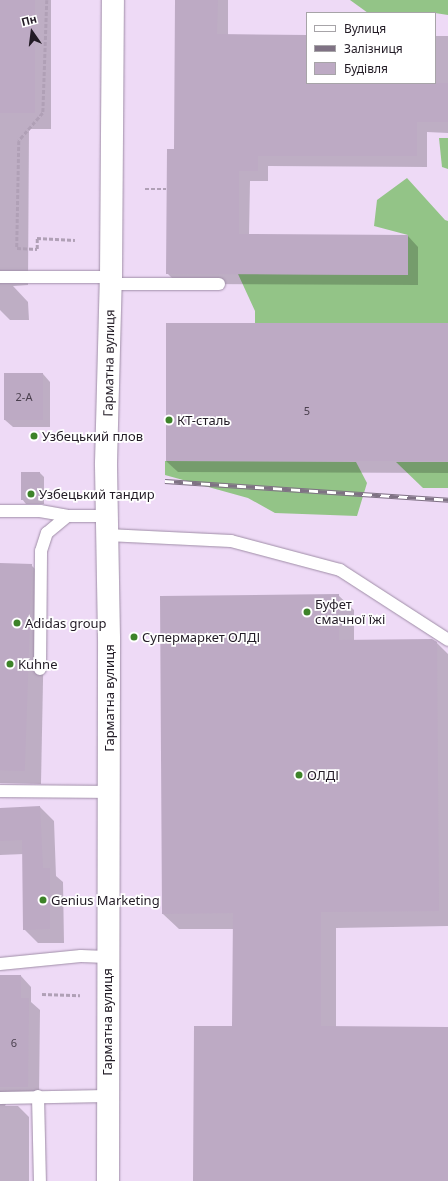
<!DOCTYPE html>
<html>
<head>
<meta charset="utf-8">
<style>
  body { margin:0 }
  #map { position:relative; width:448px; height:1181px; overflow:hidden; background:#eedaf6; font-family:"Noto Sans",sans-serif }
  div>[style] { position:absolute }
  .forest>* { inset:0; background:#93c487 }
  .shadow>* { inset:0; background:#0003 }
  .building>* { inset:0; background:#bdaac4; transform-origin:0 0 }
  .path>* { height:2.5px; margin-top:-1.25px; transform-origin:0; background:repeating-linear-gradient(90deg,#b0a0b6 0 4px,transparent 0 6px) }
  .roads { filter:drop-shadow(0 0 1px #9f8da7) drop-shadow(0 0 1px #9f8da7) }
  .service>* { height:12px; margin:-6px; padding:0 6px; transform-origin:6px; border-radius:6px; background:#fff }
  .tertiary>* { height:22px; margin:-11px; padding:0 11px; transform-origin:11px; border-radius:11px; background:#fff }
  .rail>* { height:4.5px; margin-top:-2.25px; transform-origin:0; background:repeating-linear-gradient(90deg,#fff 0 9px,#7f7284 0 18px); box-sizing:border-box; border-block:1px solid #7f7284 }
  .dots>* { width:11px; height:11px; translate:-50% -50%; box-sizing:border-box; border:2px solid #fff; border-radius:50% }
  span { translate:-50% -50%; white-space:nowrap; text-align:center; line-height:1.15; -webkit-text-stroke:3.5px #fff; paint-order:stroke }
  .number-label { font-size:11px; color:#493f4d }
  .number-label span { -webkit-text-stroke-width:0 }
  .street-label { font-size:13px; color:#221b25 }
  .poi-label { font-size:13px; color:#221b25 }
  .left { translate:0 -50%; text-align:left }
  .legend { position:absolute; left:306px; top:12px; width:130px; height:72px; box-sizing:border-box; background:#fff; border:1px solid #a7a4a8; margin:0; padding:5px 7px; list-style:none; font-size:12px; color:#221b25 }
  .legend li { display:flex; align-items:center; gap:8px; height:20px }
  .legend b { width:20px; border:1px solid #a7a4a8 }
  .north { position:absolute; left:12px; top:12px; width:40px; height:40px; -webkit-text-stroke:3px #fff; paint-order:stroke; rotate:346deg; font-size:11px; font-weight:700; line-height:16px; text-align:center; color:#221b25 }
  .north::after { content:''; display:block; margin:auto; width:14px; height:18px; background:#221b25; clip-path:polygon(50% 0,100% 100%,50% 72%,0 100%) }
</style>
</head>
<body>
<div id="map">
  <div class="forest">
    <i style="clip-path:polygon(350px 0,448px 0,448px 15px,435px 13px,368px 13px)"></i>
    <i style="clip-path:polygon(439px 138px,448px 138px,448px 169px,442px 167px)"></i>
    <i style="clip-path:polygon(407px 178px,445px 220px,448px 221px,448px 325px,255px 324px,255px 311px,238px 274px,408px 275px,408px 235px,374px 226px,377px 200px)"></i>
    <i style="clip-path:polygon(165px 461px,356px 462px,367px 483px,357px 516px,275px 513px,248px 498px,165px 475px)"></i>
    <i style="clip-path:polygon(396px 462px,448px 462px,448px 488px,423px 488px)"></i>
  </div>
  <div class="shadow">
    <i style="clip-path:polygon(0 0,51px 0,51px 129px,29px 129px,28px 285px,13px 286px,28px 302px,29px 320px,10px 320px,0 310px)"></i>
    <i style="clip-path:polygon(176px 0,228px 0,228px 35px,307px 36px,307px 83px,435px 83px,435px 36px,448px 36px,448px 133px,427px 132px,427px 167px,268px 166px,268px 181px,250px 181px,249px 235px,408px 236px,418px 247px,418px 285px,178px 284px,167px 273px,175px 150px)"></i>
    <i style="clip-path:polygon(448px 326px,448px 473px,178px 472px,166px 461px)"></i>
    <i style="clip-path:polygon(43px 374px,50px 382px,50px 427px,13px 427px,5px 420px)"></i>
    <i style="clip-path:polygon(40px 473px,44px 477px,44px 504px,26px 504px,22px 499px)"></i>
    <i style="clip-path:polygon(0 564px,31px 565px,45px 579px,41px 784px,0 783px)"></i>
    <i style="clip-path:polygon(338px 595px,354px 610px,354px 641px,436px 642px,448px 654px,448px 926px,336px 928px,336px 1027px,448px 1028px,448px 1181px,194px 1181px,233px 1027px,234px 929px,179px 929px,163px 914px)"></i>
    <i style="clip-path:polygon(40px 807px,54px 821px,56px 876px,63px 882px,64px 943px,38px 943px,24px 929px,24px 854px,0 855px,0 809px)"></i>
    <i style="clip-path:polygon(21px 976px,31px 987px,31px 1002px,40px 1010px,39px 1097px,7px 1102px,5px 1106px,18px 1106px,29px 1117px,29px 1181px,0 1181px,0 999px)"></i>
  </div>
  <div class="building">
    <i style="left:0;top:0;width:35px;height:113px"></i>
    <i style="clip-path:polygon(175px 0,218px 0,217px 34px,307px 35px,307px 83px,448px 83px,448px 122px,417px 122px,417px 156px,258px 156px,258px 171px,239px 171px,239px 234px,408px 235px,408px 275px,166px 274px,167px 149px,174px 149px)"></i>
    <i style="left:166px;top:323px;width:282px;height:138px"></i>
    <i style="left:4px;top:373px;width:39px;height:47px"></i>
    <i style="left:21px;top:472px;width:19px;height:28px"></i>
    <i style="left:0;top:563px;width:32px;height:207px;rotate:2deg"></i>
    <i style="clip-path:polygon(339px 594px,339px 640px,432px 639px,437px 642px,439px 911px,321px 912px,321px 1026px,448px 1027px,448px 1181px,193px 1181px,194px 1026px,232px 1026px,233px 913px,162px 914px,160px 596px)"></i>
    <i style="clip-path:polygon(40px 806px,43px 868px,50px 868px,50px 929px,23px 930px,22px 840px,0 841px,0 808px)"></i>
    <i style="clip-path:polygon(0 975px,21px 975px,21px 998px,29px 998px,28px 1087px,0 1087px)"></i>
  </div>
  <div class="path">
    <i style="left:47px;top:0;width:113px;rotate:92deg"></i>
    <i style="left:43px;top:113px;width:37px;rotate:131deg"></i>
    <i style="left:19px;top:141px;width:107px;rotate:91.1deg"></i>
    <i style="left:17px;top:248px;width:20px;rotate:3deg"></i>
    <i style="left:37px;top:249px;width:11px;rotate:-90deg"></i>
    <i style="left:37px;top:238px;width:38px;rotate:3deg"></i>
    <i style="left:145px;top:189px;width:21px"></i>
    <i style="left:42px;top:994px;width:38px;rotate:2deg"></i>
  </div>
  <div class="roads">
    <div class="service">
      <i style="left:0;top:277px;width:111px"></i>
      <i style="left:110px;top:284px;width:109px"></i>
      <i style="left:0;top:511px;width:40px"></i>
      <i style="left:40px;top:511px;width:27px;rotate:10deg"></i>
      <i style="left:107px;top:535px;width:124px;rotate:2.8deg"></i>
      <i style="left:231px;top:541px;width:113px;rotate:14.9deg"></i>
      <i style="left:340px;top:570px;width:129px;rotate:32.9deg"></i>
      <i style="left:40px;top:669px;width:118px;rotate:-89.5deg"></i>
      <i style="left:41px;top:551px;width:19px;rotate:-72deg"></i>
      <i style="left:47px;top:533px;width:26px;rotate:-40deg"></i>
      <i style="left:67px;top:516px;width:40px"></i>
      <i style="left:0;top:791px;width:109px;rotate:0.5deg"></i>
      <i style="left:0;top:964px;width:81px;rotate:-5.6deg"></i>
      <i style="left:81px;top:956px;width:26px;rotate:2deg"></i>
      <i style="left:38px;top:1096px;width:85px;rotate:88.7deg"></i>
      <i style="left:0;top:1098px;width:107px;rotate:-1.1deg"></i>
    </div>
    <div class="tertiary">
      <i style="left:108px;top:1181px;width:543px;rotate:-89.89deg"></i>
      <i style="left:109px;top:638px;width:175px;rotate:-91deg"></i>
      <i style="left:106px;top:463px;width:186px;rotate:-88.5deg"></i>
      <i style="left:111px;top:277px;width:277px;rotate:-89.6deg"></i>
    </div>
  </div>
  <div class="rail">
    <i style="left:165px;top:481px;width:284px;rotate:3.8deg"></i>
  </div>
  <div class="dots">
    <i style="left:169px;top:420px;background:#3d8329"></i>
    <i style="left:34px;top:436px;background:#3d8329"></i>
    <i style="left:31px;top:494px;background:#3d8329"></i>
    <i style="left:307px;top:612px;background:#3d8329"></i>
    <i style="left:17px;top:623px;background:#3d8329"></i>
    <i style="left:134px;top:637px;background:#3d8329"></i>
    <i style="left:10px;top:664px;background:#3d8329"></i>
    <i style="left:299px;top:775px;background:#3d8329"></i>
    <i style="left:43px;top:900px;background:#3d8329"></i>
  </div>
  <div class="number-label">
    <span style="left:24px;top:397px">2-А</span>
    <span style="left:307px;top:411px">5</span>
    <span style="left:14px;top:1043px">6</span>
  </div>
  <div class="street-label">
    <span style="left:109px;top:363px;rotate:-89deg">Гарматна вулиця</span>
    <span style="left:109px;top:698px;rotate:-90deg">Гарматна вулиця</span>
    <span style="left:107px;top:1022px;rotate:-90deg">Гарматна вулиця</span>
  </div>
  <div class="poi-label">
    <span class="left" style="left:177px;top:420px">КТ-сталь</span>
    <span class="left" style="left:42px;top:436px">Узбецький плов</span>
    <span class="left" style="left:39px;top:494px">Узбецький тандир</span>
    <span class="left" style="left:315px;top:612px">Буфет<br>смачної їжі</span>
    <span class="left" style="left:25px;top:623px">Adidas group</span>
    <span class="left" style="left:142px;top:637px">Супермаркет ОЛДІ</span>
    <span class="left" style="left:18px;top:664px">Kuhne</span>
    <span class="left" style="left:307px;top:775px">ОЛДІ</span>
    <span class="left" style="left:51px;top:900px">Genius Marketing</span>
  </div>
  <ul class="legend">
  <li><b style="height:5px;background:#fff"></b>Вулиця</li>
  <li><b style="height:5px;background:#7f7284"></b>Залізниця</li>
  <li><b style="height:11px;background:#bdaac4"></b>Будівля</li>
  </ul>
  <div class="north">Пн</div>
</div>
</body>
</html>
